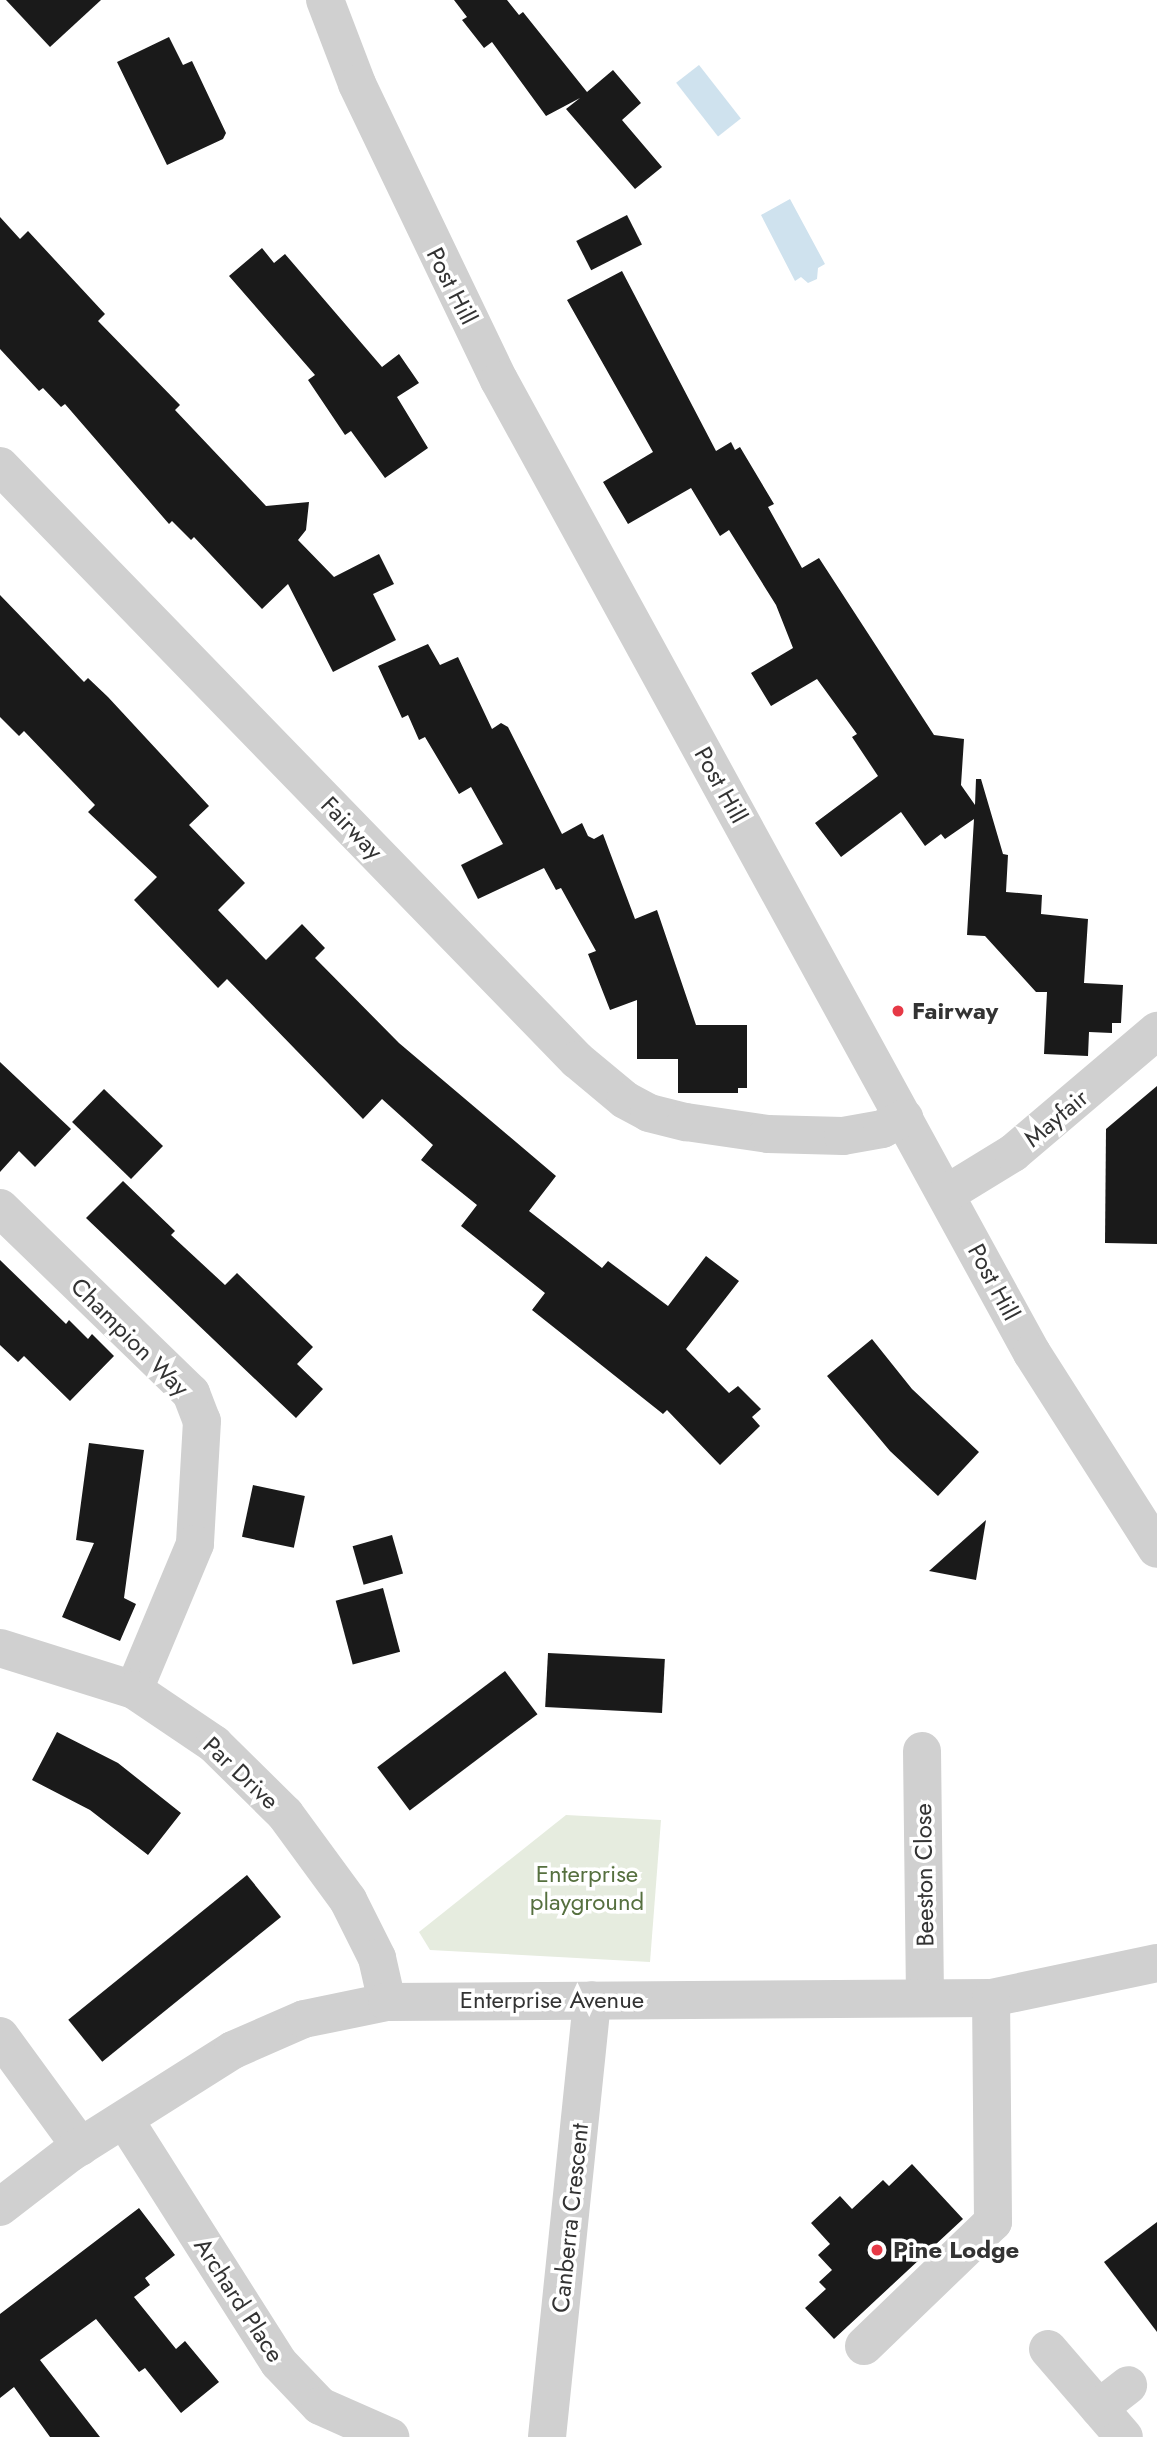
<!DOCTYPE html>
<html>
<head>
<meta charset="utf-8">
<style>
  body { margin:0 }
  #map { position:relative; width:1157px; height:2437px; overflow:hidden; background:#fff; font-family:Jost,sans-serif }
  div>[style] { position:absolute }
  .green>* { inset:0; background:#e6ecdf }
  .water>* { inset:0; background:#cfe2ee; transform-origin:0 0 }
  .building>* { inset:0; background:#1a1a1a; transform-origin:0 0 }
  .minor>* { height:38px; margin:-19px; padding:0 19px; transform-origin:19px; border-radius:19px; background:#d0d0d0 }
  .dots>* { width:19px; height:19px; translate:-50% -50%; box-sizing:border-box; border:4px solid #fff; border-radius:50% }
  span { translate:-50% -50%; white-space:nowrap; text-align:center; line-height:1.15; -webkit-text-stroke:7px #fff; paint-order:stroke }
  .street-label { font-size:24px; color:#333 }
  .poi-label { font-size:24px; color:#333; font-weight:700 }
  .left { translate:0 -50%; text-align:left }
  .park-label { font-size:24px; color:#56703f }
</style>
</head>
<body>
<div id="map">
  <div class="green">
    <i style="clip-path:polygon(566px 1815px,661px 1820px,650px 1962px,430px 1950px,419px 1932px)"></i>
  </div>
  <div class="water">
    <i style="left:699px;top:65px;width:68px;height:29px;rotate:52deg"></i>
    <i style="clip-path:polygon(790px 199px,825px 264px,818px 268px,817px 279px,808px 283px,801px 277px,795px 281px,761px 215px)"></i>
  </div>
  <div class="building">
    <i style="clip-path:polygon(6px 0,101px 0,50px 47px)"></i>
    <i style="clip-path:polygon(454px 0,507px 0,519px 15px,523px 12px,587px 92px,613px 70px,641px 103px,622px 120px,662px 167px,635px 189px,566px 109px,580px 98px,546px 116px,492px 42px,484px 48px,462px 20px,467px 17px)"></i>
    <i style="clip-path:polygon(169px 37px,183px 65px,192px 61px,226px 133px,223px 139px,167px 165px,117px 62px)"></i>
    <i style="left:627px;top:215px;width:33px;height:57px;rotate:63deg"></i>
    <i style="clip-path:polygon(0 217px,20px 239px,28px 231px,105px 314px,98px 321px,180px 405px,175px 410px,266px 506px,309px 502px,306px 530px,298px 540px,334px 577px,379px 554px,394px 584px,373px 594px,396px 640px,333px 672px,288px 584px,262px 609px,194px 537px,191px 540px,172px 521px,169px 524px,65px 404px,61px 407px,43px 388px,39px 391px,0 349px)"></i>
    <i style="clip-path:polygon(262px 248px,274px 263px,285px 254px,382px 367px,399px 354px,419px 383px,397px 397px,428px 448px,385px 478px,351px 431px,345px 435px,308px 380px,315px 375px,229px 276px)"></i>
    <i style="clip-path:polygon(622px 271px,716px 451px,731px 442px,735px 450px,740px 447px,774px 504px,768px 507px,802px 568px,819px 558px,934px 735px,964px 739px,961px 785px,975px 805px,976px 779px,981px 779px,1003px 854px,1008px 855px,1006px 892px,1042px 895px,1041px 914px,1088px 919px,1084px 983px,1123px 985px,1121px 1023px,1112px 1023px,1112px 1033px,1089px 1032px,1088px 1056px,1044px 1054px,1047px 992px,1036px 992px,985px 936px,967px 935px,974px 819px,945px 839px,941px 834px,925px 846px,901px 812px,841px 857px,815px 823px,878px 776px,852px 737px,857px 734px,817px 679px,771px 706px,751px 673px,793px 648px,776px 605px,729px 530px,720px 536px,691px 488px,628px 524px,603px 482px,653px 452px,567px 300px)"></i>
    <i style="clip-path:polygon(0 595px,84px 682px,88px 678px,108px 697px,209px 806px,189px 825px,245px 883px,218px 910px,266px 960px,302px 924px,325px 948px,315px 958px,399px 1043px,556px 1176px,529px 1211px,602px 1268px,608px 1261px,668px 1306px,706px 1256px,739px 1281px,686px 1349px,729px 1393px,738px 1386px,761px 1409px,752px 1417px,760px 1426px,720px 1465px,667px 1410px,663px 1414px,532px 1310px,545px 1293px,461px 1226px,477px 1205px,421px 1160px,433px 1145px,382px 1099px,363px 1119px,227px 979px,218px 988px,134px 900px,157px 877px,88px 812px,95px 805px,24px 731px,19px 736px,0 717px)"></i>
    <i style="clip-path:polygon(428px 644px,440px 665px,458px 657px,492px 729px,501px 723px,508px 727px,562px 834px,582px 823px,588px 836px,594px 839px,603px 834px,635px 919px,657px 910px,696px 1025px,747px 1025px,747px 1088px,738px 1088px,738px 1093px,678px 1093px,678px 1059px,637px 1059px,637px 1000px,610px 1010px,588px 954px,596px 951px,561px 888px,556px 890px,544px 868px,478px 899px,461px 865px,503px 844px,471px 787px,459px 794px,425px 737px,419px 740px,408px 715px,402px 718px,378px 666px)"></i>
    <i style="clip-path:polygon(0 1062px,71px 1129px,35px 1167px,19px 1151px,0 1172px)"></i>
    <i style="clip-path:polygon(1157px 1086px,1157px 1244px,1105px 1243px,1106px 1129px)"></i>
    <i style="left:104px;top:1089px;width:82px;height:46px;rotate:44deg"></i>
    <i style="clip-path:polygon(123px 1181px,175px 1231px,171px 1235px,225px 1285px,237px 1273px,313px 1347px,297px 1364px,323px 1389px,296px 1418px,86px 1218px)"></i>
    <i style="clip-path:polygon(0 1260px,66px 1324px,69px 1320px,88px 1339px,92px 1334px,114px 1356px,70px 1401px,24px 1356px,18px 1362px,0 1345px)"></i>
    <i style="clip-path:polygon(872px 1339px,912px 1389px,979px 1452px,938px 1496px,890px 1451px,827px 1376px)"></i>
    <i style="clip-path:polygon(89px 1443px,144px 1450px,124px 1598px,136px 1604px,120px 1641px,62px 1617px,94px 1543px,76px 1540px)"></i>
    <i style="left:253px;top:1485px;width:53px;height:53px;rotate:12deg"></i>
    <i style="clip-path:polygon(986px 1520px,976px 1580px,929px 1571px)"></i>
    <i style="left:392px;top:1535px;width:40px;height:41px;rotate:74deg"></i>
    <i style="left:383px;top:1588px;width:66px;height:49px;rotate:75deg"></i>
    <i style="left:548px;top:1653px;width:117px;height:54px;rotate:3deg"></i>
    <i style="left:505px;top:1671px;width:54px;height:160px;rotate:53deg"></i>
    <i style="clip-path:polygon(57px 1732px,118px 1763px,181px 1813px,148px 1855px,90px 1810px,32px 1780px)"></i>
    <i style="left:247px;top:1875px;width:54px;height:230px;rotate:51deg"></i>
    <i style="clip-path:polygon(912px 2164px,963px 2219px,834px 2339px,805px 2308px,826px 2289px,819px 2282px,832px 2270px,818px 2255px,830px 2244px,811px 2223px,840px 2196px,852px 2209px,883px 2180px,889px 2186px)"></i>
    <i style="clip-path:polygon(139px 2208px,175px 2255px,145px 2278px,150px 2285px,134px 2297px,176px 2349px,185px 2341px,219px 2382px,181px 2413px,145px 2368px,139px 2372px,96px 2319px,40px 2360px,100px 2437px,50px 2437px,14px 2387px,0 2398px,0 2314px)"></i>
    <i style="clip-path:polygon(1157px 2222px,1157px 2332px,1104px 2262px)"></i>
  </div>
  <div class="minor">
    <i style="left:325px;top:0;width:90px;rotate:69.1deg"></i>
    <i style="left:357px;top:84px;width:328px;rotate:64.4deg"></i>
    <i style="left:499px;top:380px;width:1109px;rotate:61.29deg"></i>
    <i style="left:1032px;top:1353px;width:232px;rotate:57.5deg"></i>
    <i style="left:0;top:466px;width:828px;rotate:45.83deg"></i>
    <i style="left:577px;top:1060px;width:62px;rotate:39.8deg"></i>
    <i style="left:625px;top:1100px;width:27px;rotate:28deg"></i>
    <i style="left:649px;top:1113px;width:38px;rotate:14deg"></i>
    <i style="left:686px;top:1122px;width:83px;rotate:8.3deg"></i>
    <i style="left:768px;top:1134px;width:75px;rotate:1.5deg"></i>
    <i style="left:843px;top:1136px;width:40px;rotate:-10deg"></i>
    <i style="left:882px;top:1129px;width:25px;rotate:-26deg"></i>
    <i style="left:946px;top:1194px;width:79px;rotate:-31.5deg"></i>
    <i style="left:1013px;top:1153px;width:189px;rotate:-40.3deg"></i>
    <i style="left:0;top:1208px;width:266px;rotate:44.1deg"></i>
    <i style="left:191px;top:1393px;width:30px;rotate:69deg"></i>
    <i style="left:202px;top:1421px;width:123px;rotate:93.3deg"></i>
    <i style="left:195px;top:1544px;width:158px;rotate:112.7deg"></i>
    <i style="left:0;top:1648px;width:140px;rotate:17.4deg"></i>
    <i style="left:134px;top:1690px;width:97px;rotate:34deg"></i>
    <i style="left:214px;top:1744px;width:100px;rotate:44.6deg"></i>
    <i style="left:285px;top:1814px;width:107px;rotate:53.8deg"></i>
    <i style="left:348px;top:1900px;width:65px;rotate:63.4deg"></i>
    <i style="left:377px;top:1958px;width:45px;rotate:77.2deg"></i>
    <i style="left:922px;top:1751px;width:247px;rotate:89.3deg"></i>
    <i style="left:0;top:2036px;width:137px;rotate:53.9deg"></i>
    <i style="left:126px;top:2122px;width:285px;rotate:57.6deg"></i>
    <i style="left:279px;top:2363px;width:59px;rotate:46.4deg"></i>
    <i style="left:320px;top:2406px;width:77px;rotate:23.9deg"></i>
    <i style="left:0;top:2207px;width:88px;rotate:-37.6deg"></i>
    <i style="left:70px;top:2153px;width:193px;rotate:-32.3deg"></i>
    <i style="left:233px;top:2050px;width:77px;rotate:-23.6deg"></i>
    <i style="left:304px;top:2019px;width:85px;rotate:-11.6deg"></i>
    <i style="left:387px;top:2002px;width:604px;rotate:-0.38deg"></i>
    <i style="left:991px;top:1998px;width:170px;rotate:-11.9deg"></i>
    <i style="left:864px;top:2346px;width:179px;rotate:-43.9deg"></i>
    <i style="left:993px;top:2222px;width:224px;rotate:-90.5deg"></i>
    <i style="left:1048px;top:2349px;width:116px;rotate:49.2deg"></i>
    <i style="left:1099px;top:2408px;width:37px;rotate:-38deg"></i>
    <i style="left:547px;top:2437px;width:439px;rotate:-84.1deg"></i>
  </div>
  <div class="dots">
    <i style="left:898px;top:1011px;background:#e63946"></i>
    <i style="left:877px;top:2250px;background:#e63946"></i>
  </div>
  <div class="street-label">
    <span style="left:452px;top:286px;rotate:63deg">Post Hill</span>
    <span style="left:721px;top:785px;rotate:61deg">Post Hill</span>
    <span style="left:352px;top:828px;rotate:46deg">Fairway</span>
    <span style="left:1056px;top:1118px;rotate:-40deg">Mayfair</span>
    <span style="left:994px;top:1282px;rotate:62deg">Post Hill</span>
    <span style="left:130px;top:1337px;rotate:45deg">Champion Way</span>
    <span style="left:241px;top:1773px;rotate:43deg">Par Drive</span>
    <span style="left:924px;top:1875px;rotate:-91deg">Beeston Close</span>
    <span style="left:552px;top:2000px">Enterprise Avenue</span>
    <span style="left:570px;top:2218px;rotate:-84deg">Canberra Crescent</span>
    <span style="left:239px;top:2300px;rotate:57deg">Archard Place</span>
  </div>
  <div class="poi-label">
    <span class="left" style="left:912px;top:1011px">Fairway</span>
    <span class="left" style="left:893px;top:2250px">Pine Lodge</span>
  </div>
  <div class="park-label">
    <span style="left:587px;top:1888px">Enterprise<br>playground</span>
  </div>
</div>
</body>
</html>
